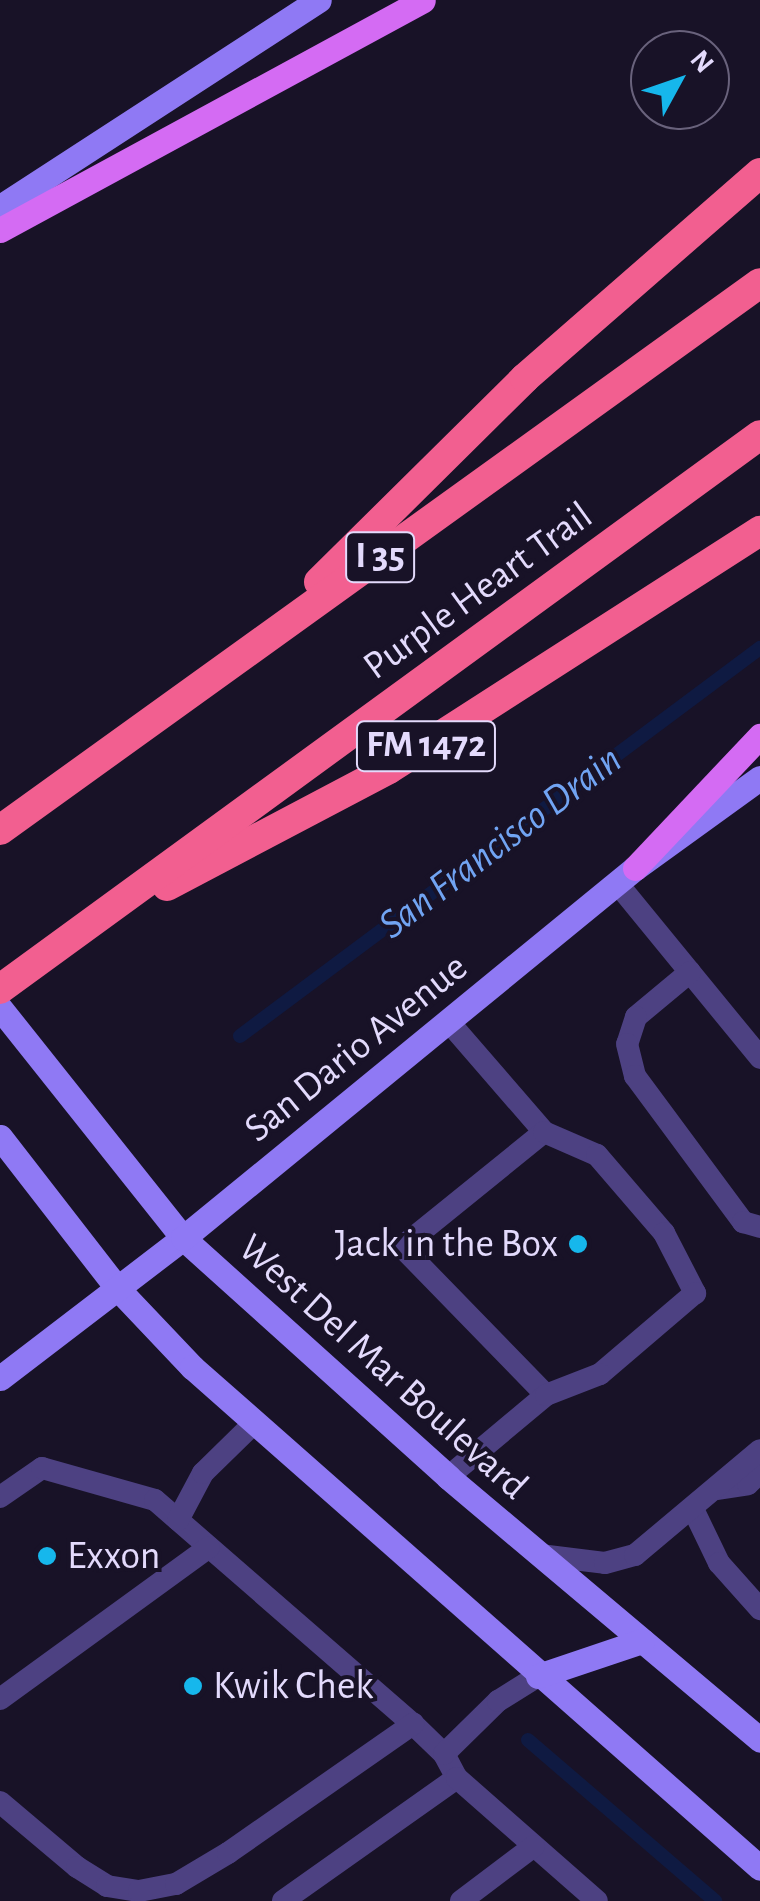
<!DOCTYPE html>
<html>
<head>
<meta charset="utf-8">
<style>
  body { margin:0 }
  #map { position:relative; width:760px; height:1901px; overflow:hidden; background:#181227; font-family:"Alegreya Sans",sans-serif }
  div>[style] { position:absolute }
  .stream>* { height:14px; margin:-7px; padding:0 7px; transform-origin:7px; border-radius:7px; background:#0f1a42 }
  .service>* { height:22px; margin:-11px; padding:0 11px; transform-origin:11px; border-radius:11px; background:#4d4182 }
  .secondary>* { height:25px; margin:-12.5px; padding:0 12.5px; transform-origin:12.5px; border-radius:12.5px; background:#8f79f4 }
  .primary>* { height:25px; margin:-12.5px; padding:0 12.5px; transform-origin:12.5px; border-radius:12.5px; background:#d46bf3 }
  .motorway>* { height:30px; margin:-15px; padding:0 15px; transform-origin:15px; border-radius:15px; background:#f25f90 }
  .dots>* { width:28px; height:28px; translate:-50% -50%; box-sizing:border-box; border:5px solid #181227; border-radius:50% }
  span { translate:-50% -50%; white-space:nowrap; text-align:center; line-height:1.15; -webkit-text-stroke:8px #181227; paint-order:stroke }
  .shield-label span { padding:2px 8px; background:#181227; border:2px solid; border-radius:8px; -webkit-text-stroke-width:0 }
  .shield-label { font-size:38px; color:#e3dafc; font-weight:700 }
  .street-label { font-size:40px; color:#e3dafc }
  .poi-label { font-size:40px; color:#e3dafc }
  .right { translate:-100% -50%; text-align:right }
  .left { translate:0 -50%; text-align:left }
  .water-label { font-size:42px; color:#71a4f3; font-style:italic }
  .north { position:absolute; left:630px; top:30px; width:100px; height:100px; box-sizing:border-box; background:#181227; border:2px solid #69627c; border-radius:50%; rotate:50deg; font-size:28px; font-weight:700; line-height:40px; text-align:center; color:#e3dafc }
  .north::after { content:''; display:block; margin:auto; width:35px; height:45px; background:#16b7ec; clip-path:polygon(50% 0,100% 100%,50% 72%,0 100%) }
</style>
</head>
<body>
<div id="map">
  <div class="stream">
    <i style="left:240px;top:1036px;width:649px;rotate:-36.73deg"></i>
    <i style="left:528px;top:1740px;width:247px;rotate:40.7deg"></i>
  </div>
  <div class="service">
    <i style="left:617px;top:883px;width:226px;rotate:50.7deg"></i>
    <i style="left:690px;top:972px;width:70px;rotate:140.2deg"></i>
    <i style="left:636px;top:1017px;width:28px;rotate:108deg"></i>
    <i style="left:627px;top:1044px;width:33px;rotate:76deg"></i>
    <i style="left:635px;top:1076px;width:182px;rotate:53.5deg"></i>
    <i style="left:743px;top:1222px;width:18px;rotate:16deg"></i>
    <i style="left:448px;top:1021px;width:147px;rotate:49.1deg"></i>
    <i style="left:544px;top:1132px;width:183px;rotate:141deg"></i>
    <i style="left:402px;top:1247px;width:206px;rotate:45.8deg"></i>
    <i style="left:546px;top:1395px;width:128px;rotate:140.1deg"></i>
    <i style="left:544px;top:1132px;width:58px;rotate:23.5deg"></i>
    <i style="left:597px;top:1155px;width:103px;rotate:49.3deg"></i>
    <i style="left:664px;top:1233px;width:68px;rotate:62.7deg"></i>
    <i style="left:695px;top:1293px;width:125px;rotate:139.5deg"></i>
    <i style="left:600px;top:1374px;width:58px;rotate:158.7deg"></i>
    <i style="left:718px;top:1489px;width:30px;rotate:-9deg"></i>
    <i style="left:748px;top:1484px;width:16px;rotate:-43deg"></i>
    <i style="left:0;top:1497px;width:51px;rotate:-34.6deg"></i>
    <i style="left:42px;top:1468px;width:117px;rotate:15.8deg"></i>
    <i style="left:155px;top:1500px;width:342px;rotate:41deg"></i>
    <i style="left:413px;top:1724px;width:43px;rotate:44.1deg"></i>
    <i style="left:444px;top:1754px;width:27px;rotate:62deg"></i>
    <i style="left:693px;top:1509px;width:60px;rotate:64.3deg"></i>
    <i style="left:719px;top:1563px;width:62px;rotate:48.3deg"></i>
    <i style="left:178px;top:1520px;width:53px;rotate:-62deg"></i>
    <i style="left:203px;top:1473px;width:71px;rotate:-44.4deg"></i>
    <i style="left:540px;top:1555px;width:65px;rotate:7deg"></i>
    <i style="left:605px;top:1563px;width:31px;rotate:-15deg"></i>
    <i style="left:635px;top:1555px;width:163px;rotate:-40deg"></i>
    <i style="left:0;top:1699px;width:258px;rotate:-36deg"></i>
    <i style="left:444px;top:1754px;width:76px;rotate:-44.5deg"></i>
    <i style="left:498px;top:1701px;width:47px;rotate:-32deg"></i>
    <i style="left:0;top:1802px;width:101px;rotate:40.2deg"></i>
    <i style="left:77px;top:1867px;width:36px;rotate:32deg"></i>
    <i style="left:107px;top:1886px;width:32px;rotate:9deg"></i>
    <i style="left:139px;top:1891px;width:38px;rotate:-11deg"></i>
    <i style="left:176px;top:1884px;width:61px;rotate:-30.8deg"></i>
    <i style="left:228px;top:1853px;width:226px;rotate:-34.9deg"></i>
    <i style="left:283px;top:1901px;width:213px;rotate:-35.3deg"></i>
    <i style="left:457px;top:1778px;width:186px;rotate:41.3deg"></i>
    <i style="left:461px;top:1901px;width:91px;rotate:-37deg"></i>
  </div>
  <div class="secondary">
    <i style="left:0;top:207px;width:380px;rotate:-33deg"></i>
    <i style="left:0;top:1008px;width:294px;rotate:51.5deg"></i>
    <i style="left:183px;top:1238px;width:357px;rotate:42deg"></i>
    <i style="left:448px;top:1477px;width:408px;rotate:40.1deg"></i>
    <i style="left:0;top:1137px;width:192px;rotate:52.2deg"></i>
    <i style="left:118px;top:1289px;width:108px;rotate:46.5deg"></i>
    <i style="left:192px;top:1367px;width:757px;rotate:41.41deg"></i>
    <i style="left:0;top:1378px;width:230px;rotate:-37.4deg"></i>
    <i style="left:183px;top:1238px;width:584px;rotate:-39.3deg"></i>
    <i style="left:635px;top:868px;width:154px;rotate:-35.8deg"></i>
    <i style="left:538px;top:1676px;width:110px;rotate:-18.6deg"></i>
  </div>
  <div class="primary">
    <i style="left:0;top:230px;width:481px;rotate:-28.5deg"></i>
    <i style="left:635px;top:868px;width:182px;rotate:-46.6deg"></i>
  </div>
  <div class="motorway">
    <i style="left:319px;top:582px;width:290px;rotate:-44.7deg"></i>
    <i style="left:525px;top:378px;width:312px;rotate:-41.1deg"></i>
    <i style="left:0;top:830px;width:936px;rotate:-35.74deg"></i>
    <i style="left:167px;top:886px;width:251px;rotate:-27.8deg"></i>
    <i style="left:389px;top:769px;width:441px;rotate:-32.7deg"></i>
    <i style="left:0;top:989px;width:940px;rotate:-36.09deg"></i>
  </div>
  <div class="dots">
    <i style="left:578px;top:1244px;background:#16b7ec"></i>
    <i style="left:47px;top:1556px;background:#16b7ec"></i>
    <i style="left:193px;top:1686px;background:#16b7ec"></i>
  </div>
  <div class="shield-label">
    <span style="left:380px;top:557px">I 35</span>
    <span style="left:426px;top:746px">FM 1472</span>
  </div>
  <div class="street-label">
    <span style="left:478px;top:591px;rotate:-36deg">Purple Heart Trail</span>
    <span style="left:356px;top:1048px;rotate:-39deg">San Dario Avenue</span>
    <span style="left:383px;top:1367px;rotate:42deg">West Del Mar Boulevard</span>
  </div>
  <div class="poi-label">
    <span class="right" style="left:558px;top:1244px">Jack in the Box</span>
    <span class="left" style="left:67px;top:1556px">Exxon</span>
    <span class="left" style="left:213px;top:1686px">Kwik Chek</span>
  </div>
  <div class="water-label">
    <span style="left:500px;top:842px;rotate:-37deg">San Francisco Drain</span>
  </div>
  <div class="north">N</div>
</div>
</body>
</html>
